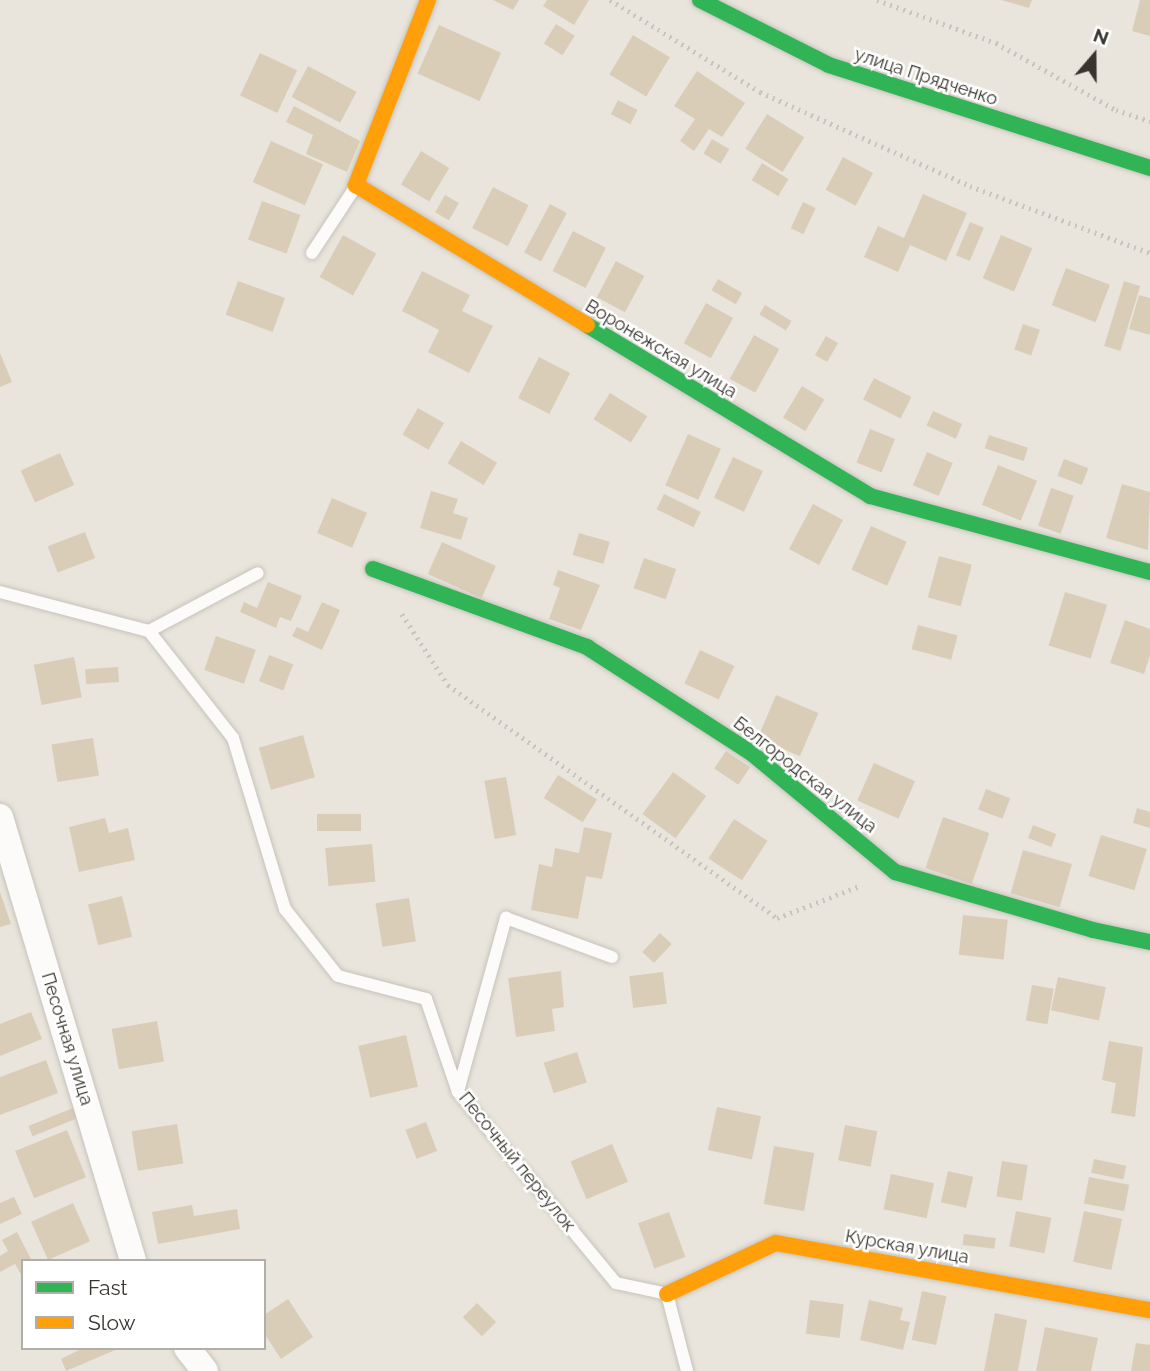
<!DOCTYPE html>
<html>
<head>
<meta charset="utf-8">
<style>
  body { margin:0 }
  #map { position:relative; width:1150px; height:1371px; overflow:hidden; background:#e9e5dc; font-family:Raleway,sans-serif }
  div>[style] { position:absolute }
  .building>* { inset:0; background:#dacdb8; transform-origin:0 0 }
  .path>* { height:4.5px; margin-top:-2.25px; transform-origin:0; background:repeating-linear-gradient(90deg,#c7c5c0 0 2px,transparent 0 7px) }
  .roads { filter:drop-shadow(0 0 2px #c6c3bc) drop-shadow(0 0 2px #c6c3bc) }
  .lane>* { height:12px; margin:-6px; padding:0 6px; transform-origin:6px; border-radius:6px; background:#fcfbfa }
  .street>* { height:26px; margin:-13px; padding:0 13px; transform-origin:13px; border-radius:13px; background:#fcfbfa }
  .fast>* { height:16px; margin:-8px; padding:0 8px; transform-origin:8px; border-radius:8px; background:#30b455 }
  .slow>* { height:16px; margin:-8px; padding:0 8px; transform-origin:8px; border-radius:8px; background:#ff9f0a }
  span { translate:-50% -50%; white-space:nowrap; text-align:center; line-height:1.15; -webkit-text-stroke:5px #fff; paint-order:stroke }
  .street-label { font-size:18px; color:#38352e }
  .legend { position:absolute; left:21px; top:1259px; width:245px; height:91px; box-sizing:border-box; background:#fff; border:2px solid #afaeab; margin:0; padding:9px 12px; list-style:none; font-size:21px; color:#38352e }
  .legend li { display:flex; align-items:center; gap:14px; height:35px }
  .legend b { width:35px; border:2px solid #afaeab }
  .north { position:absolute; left:1059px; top:21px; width:70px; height:70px; -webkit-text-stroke:5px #fff; paint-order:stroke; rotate:20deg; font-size:19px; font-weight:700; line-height:28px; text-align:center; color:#38352e }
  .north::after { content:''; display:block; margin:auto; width:24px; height:32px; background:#38352e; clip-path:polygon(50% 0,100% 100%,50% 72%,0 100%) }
</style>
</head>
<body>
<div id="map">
  <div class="building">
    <i style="clip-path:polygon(493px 0,519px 0,513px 10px)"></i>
    <i style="clip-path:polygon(547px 0,589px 0,574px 25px,543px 6px)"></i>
    <i style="clip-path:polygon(1001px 0,1032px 0,1029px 8px)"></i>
    <i style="clip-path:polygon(1140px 0,1150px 0,1150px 36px,1132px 31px)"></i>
    <i style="left:556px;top:24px;width:22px;height:23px;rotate:32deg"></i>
    <i style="left:439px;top:25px;width:68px;height:53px;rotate:24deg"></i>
    <i style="left:633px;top:35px;width:43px;height:46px;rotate:31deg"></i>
    <i style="left:260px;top:53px;width:41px;height:47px;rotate:25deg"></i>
    <i style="left:308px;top:66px;width:55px;height:35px;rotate:28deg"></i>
    <i style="clip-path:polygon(697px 71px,745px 103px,722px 137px,709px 129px,694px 151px,680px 141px,695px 119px,674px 106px)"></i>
    <i style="left:618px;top:100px;width:22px;height:16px;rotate:27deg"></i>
    <i style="clip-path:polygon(294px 106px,360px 141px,347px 172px,306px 154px,313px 135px,286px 122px)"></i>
    <i style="left:767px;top:114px;width:44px;height:41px;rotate:32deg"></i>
    <i style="left:712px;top:139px;width:20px;height:17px;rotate:30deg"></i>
    <i style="left:271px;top:141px;width:57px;height:45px;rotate:24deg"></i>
    <i style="left:421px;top:151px;width:33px;height:39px;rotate:31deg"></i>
    <i style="left:843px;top:157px;width:34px;height:37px;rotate:28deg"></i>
    <i style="left:762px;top:163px;width:31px;height:20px;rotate:31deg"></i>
    <i style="left:493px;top:187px;width:40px;height:46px;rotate:27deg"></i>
    <i style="clip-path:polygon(923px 194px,967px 213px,946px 261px,910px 245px,898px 272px,864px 257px,878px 226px,904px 238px)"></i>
    <i style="left:445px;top:195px;width:16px;height:20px;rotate:30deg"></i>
    <i style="left:262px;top:201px;width:41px;height:41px;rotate:20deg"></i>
    <i style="left:803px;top:202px;width:14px;height:29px;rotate:25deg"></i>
    <i style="left:550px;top:204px;width:19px;height:55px;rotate:28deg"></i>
    <i style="left:970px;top:222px;width:15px;height:36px;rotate:23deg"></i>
    <i style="left:573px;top:231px;width:37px;height:45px;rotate:27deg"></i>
    <i style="left:343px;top:235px;width:38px;height:48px;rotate:29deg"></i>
    <i style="left:1001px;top:235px;width:34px;height:47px;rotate:23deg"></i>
    <i style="left:616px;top:261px;width:32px;height:41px;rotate:28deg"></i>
    <i style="left:1066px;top:268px;width:47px;height:40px;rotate:21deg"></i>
    <i style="clip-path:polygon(422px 271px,470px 295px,462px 311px,493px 326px,469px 373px,428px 352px,439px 330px,402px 311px)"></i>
    <i style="left:718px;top:279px;width:28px;height:13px;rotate:30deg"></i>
    <i style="left:238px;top:281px;width:50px;height:36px;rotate:20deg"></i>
    <i style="left:1124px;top:281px;width:17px;height:68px;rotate:17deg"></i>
    <i style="clip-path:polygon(1139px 295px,1150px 298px,1150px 335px,1129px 329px)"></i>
    <i style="left:706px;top:303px;width:31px;height:46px;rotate:29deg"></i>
    <i style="left:765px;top:305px;width:31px;height:11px;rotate:31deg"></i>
    <i style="left:1023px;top:324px;width:18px;height:27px;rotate:19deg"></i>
    <i style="left:754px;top:335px;width:29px;height:50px;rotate:29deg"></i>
    <i style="left:826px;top:336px;width:14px;height:22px;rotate:30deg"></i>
    <i style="clip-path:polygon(0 353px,12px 382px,0 387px)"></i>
    <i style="left:539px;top:357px;width:35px;height:46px;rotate:27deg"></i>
    <i style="left:874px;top:378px;width:42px;height:24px;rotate:27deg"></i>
    <i style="left:802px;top:386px;width:26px;height:37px;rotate:31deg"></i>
    <i style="left:610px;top:393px;width:44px;height:31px;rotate:32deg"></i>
    <i style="left:418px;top:408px;width:30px;height:31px;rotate:30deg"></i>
    <i style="left:933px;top:411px;width:32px;height:16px;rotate:24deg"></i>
    <i style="left:870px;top:429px;width:27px;height:36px;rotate:22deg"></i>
    <i style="left:688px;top:434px;width:36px;height:56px;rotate:24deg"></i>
    <i style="left:989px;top:435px;width:41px;height:14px;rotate:18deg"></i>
    <i style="left:461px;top:441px;width:42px;height:26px;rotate:31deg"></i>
    <i style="left:927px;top:452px;width:28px;height:36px;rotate:23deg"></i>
    <i style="left:60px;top:453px;width:35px;height:43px;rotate:66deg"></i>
    <i style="left:733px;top:457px;width:33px;height:45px;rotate:25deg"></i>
    <i style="left:1064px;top:459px;width:26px;height:18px;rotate:21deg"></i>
    <i style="left:998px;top:465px;width:42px;height:43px;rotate:22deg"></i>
    <i style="clip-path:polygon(1122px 484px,1150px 492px,1148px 550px,1106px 538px)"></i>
    <i style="left:1051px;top:488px;width:24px;height:40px;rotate:19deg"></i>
    <i style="clip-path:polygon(431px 491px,458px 499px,453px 513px,468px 518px,461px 540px,420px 528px)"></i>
    <i style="left:664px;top:494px;width:41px;height:17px;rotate:26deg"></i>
    <i style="left:332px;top:498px;width:38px;height:38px;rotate:23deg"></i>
    <i style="left:813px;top:504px;width:34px;height:51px;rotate:28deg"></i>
    <i style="left:871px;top:526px;width:39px;height:48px;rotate:24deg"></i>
    <i style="left:85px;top:532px;width:28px;height:40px;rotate:69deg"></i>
    <i style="left:579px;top:533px;width:32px;height:23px;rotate:16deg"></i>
    <i style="left:442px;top:542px;width:59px;height:35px;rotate:24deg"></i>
    <i style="left:939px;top:556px;width:34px;height:43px;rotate:15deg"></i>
    <i style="left:644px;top:558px;width:34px;height:32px;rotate:19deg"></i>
    <i style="clip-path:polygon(558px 570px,600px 585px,581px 630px,549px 619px,560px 588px,553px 585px)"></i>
    <i style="clip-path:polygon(268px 582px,302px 596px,291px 621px,280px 617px,276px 628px,240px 612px,244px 602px,257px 608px)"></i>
    <i style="left:1065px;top:592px;width:44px;height:56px;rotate:17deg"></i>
    <i style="clip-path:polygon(322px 602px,340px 610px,322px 650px,292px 636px,297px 627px,308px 632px)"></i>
    <i style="clip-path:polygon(1125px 620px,1150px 629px,1150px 655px,1144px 674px,1110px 663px)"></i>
    <i style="left:918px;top:625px;width:41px;height:25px;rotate:15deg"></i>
    <i style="left:216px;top:636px;width:42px;height:36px;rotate:19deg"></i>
    <i style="left:700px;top:650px;width:38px;height:37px;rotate:25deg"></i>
    <i style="left:269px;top:655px;width:26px;height:28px;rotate:21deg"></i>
    <i style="left:74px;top:657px;width:41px;height:41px;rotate:79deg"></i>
    <i style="left:118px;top:667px;width:15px;height:33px;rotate:86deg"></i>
    <i style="left:776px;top:695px;width:46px;height:47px;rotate:23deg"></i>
    <i style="left:303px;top:735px;width:44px;height:46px;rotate:74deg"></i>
    <i style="left:93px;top:738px;width:38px;height:42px;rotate:81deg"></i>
    <i style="left:726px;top:751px;width:29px;height:21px;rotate:34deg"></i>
    <i style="left:874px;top:763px;width:45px;height:41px;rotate:24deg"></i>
    <i style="left:673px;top:772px;width:41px;height:52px;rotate:36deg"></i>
    <i style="left:558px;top:775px;width:46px;height:27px;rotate:32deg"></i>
    <i style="left:506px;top:777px;width:59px;height:22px;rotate:80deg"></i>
    <i style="left:986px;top:789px;width:26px;height:22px;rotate:21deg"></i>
    <i style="clip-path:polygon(1137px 808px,1150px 812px,1150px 828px,1133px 823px)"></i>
    <i style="left:361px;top:814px;width:17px;height:44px;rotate:90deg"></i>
    <i style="left:943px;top:817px;width:49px;height:54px;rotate:19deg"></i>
    <i style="clip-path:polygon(105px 818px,109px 833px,128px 828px,135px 860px,79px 872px,69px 827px)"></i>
    <i style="left:734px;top:819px;width:40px;height:47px;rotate:33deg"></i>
    <i style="left:1033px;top:825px;width:25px;height:14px;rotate:21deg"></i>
    <i style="clip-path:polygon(584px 827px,612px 833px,602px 879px,586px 876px,578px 919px,531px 910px,539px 864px,552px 867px,555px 848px,579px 853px)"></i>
    <i style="left:1101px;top:835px;width:48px;height:43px;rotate:17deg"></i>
    <i style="left:372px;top:844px;width:38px;height:47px;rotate:85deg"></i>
    <i style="left:1023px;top:850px;width:51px;height:45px;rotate:16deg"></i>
    <i style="clip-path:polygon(0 892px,11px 924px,0 927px)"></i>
    <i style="left:122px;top:896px;width:42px;height:35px;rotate:76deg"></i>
    <i style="left:409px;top:898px;width:44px;height:34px;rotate:81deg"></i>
    <i style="left:963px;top:915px;width:45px;height:40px;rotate:6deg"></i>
    <i style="left:660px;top:933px;width:16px;height:26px;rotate:43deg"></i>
    <i style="clip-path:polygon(561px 971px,564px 1007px,552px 1009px,555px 1031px,516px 1037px,508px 978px)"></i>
    <i style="left:663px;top:972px;width:32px;height:34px;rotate:83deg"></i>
    <i style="left:1058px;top:977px;width:49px;height:34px;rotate:12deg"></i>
    <i style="left:1032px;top:985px;width:22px;height:36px;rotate:10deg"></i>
    <i style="clip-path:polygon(31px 1012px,42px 1039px,0 1056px,0 1024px)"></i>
    <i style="left:157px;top:1021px;width:41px;height:46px;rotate:80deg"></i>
    <i style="left:406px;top:1035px;width:53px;height:49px;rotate:77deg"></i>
    <i style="clip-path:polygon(1109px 1041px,1143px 1047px,1135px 1117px,1111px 1113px,1116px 1083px,1102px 1080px)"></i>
    <i style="left:577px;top:1052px;width:32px;height:35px;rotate:72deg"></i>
    <i style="clip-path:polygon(46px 1060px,58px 1093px,0 1115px,0 1077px)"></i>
    <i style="left:717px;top:1107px;width:45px;height:44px;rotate:12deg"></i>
    <i style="left:73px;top:1108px;width:11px;height:48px;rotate:68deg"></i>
    <i style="left:426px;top:1122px;width:31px;height:22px;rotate:69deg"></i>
    <i style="left:177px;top:1124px;width:40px;height:46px;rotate:81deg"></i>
    <i style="left:845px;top:1125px;width:33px;height:36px;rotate:11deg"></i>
    <i style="left:67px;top:1130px;width:51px;height:56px;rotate:68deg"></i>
    <i style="left:612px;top:1144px;width:41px;height:45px;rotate:67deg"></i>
    <i style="left:774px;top:1146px;width:41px;height:59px;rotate:10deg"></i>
    <i style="left:1094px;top:1159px;width:33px;height:14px;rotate:12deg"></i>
    <i style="left:1002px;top:1161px;width:26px;height:36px;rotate:9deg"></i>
    <i style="left:948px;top:1171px;width:26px;height:32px;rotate:13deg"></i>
    <i style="left:891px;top:1174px;width:44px;height:36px;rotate:12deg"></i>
    <i style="left:1089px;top:1177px;width:41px;height:27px;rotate:11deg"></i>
    <i style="clip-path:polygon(14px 1197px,22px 1214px,0 1224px,0 1203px)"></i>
    <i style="left:73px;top:1203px;width:42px;height:46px;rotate:66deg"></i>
    <i style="clip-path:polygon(192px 1205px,194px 1216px,237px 1209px,240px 1229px,158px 1244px,152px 1212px)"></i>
    <i style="left:1016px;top:1211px;width:36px;height:36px;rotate:11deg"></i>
    <i style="left:1084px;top:1211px;width:39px;height:52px;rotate:12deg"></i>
    <i style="left:669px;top:1212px;width:48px;height:33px;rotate:70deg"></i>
    <i style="clip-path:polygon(17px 1232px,32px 1261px,23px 1261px,23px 1278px,15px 1264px,0 1272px,0 1256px,8px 1251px,2px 1240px)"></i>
    <i style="left:964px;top:1234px;width:32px;height:11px;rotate:7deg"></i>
    <i style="left:922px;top:1291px;width:25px;height:50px;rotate:12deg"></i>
    <i style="clip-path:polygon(288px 1299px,313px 1337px,281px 1359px,264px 1333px,264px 1315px)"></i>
    <i style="left:810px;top:1300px;width:34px;height:34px;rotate:7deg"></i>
    <i style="clip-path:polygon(869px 1300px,903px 1308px,900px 1320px,910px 1322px,903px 1350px,860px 1340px)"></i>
    <i style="left:477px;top:1303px;width:27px;height:20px;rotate:45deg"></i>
    <i style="clip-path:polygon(995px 1313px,1027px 1320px,1018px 1371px,984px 1371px)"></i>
    <i style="clip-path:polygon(1045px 1327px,1098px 1338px,1091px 1371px,1036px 1371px)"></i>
    <i style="clip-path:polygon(1136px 1343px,1150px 1345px,1150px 1371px,1131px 1371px)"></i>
    <i style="clip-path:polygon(83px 1348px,120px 1348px,66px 1371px,61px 1359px)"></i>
  </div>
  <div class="path">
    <i style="left:610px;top:0;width:176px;rotate:31.5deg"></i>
    <i style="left:760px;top:92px;width:230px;rotate:24.1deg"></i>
    <i style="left:970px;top:186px;width:192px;rotate:20.4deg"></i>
    <i style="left:877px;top:0;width:127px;rotate:19.9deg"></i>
    <i style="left:996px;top:43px;width:137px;rotate:29.2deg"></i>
    <i style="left:1116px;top:110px;width:36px;rotate:18deg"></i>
    <i style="left:402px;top:614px;width:85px;rotate:57.1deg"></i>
    <i style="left:448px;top:685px;width:403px;rotate:35.3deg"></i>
    <i style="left:777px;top:918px;width:91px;rotate:-21.2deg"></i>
  </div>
  <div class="roads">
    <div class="lane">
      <i style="left:312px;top:253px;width:77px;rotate:-56.7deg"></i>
      <i style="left:0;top:592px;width:154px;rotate:14.7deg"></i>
      <i style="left:149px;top:631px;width:136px;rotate:51.9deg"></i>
      <i style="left:233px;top:738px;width:179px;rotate:73.1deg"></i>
      <i style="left:285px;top:909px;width:85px;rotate:51.7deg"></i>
      <i style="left:338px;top:976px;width:91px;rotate:14.6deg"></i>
      <i style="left:426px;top:999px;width:98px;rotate:71deg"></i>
      <i style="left:458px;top:1092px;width:248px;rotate:50.4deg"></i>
      <i style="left:616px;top:1283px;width:52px;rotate:12.2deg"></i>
      <i style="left:667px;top:1294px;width:80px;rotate:75.4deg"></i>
      <i style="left:149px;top:631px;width:123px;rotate:-28deg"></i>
      <i style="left:458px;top:1091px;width:180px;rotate:-74.5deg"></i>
      <i style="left:506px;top:918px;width:113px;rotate:20.2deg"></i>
    </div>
    <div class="street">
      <i style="left:0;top:817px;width:463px;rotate:73.3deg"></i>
      <i style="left:187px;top:1348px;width:29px;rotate:52deg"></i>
    </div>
    <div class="fast">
      <i style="left:700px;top:0;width:144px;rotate:26.7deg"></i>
      <i style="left:829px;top:65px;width:337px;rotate:17.8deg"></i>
      <i style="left:587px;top:325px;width:331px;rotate:31.1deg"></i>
      <i style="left:870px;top:496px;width:290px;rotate:15.2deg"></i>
      <i style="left:373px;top:569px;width:228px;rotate:20deg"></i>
      <i style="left:587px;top:647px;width:194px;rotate:32.8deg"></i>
      <i style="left:750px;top:752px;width:188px;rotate:39.6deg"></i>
      <i style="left:895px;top:872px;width:206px;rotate:16.3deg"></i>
      <i style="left:1093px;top:930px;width:58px;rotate:11.9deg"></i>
    </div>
    <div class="slow">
      <i style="left:428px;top:0;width:199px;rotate:111.3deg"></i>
      <i style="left:356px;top:185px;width:270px;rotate:31.2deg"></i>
      <i style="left:667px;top:1294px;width:120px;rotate:-25.1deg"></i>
      <i style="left:776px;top:1243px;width:380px;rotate:10.2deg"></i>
    </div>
  </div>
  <div class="street-label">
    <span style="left:926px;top:77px;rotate:18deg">улица Прядченко</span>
    <span style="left:661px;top:349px;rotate:31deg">Воронежская улица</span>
    <span style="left:805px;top:775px;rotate:38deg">Белгородская улица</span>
    <span style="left:67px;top:1039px;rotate:73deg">Песочная улица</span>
    <span style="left:517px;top:1162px;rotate:51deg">Песочный переулок</span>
    <span style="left:907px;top:1247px;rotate:10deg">Курская улица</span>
  </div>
  <ul class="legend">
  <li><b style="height:9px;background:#30b455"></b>Fast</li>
  <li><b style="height:9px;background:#ff9f0a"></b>Slow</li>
  </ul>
  <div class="north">N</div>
</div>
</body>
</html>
